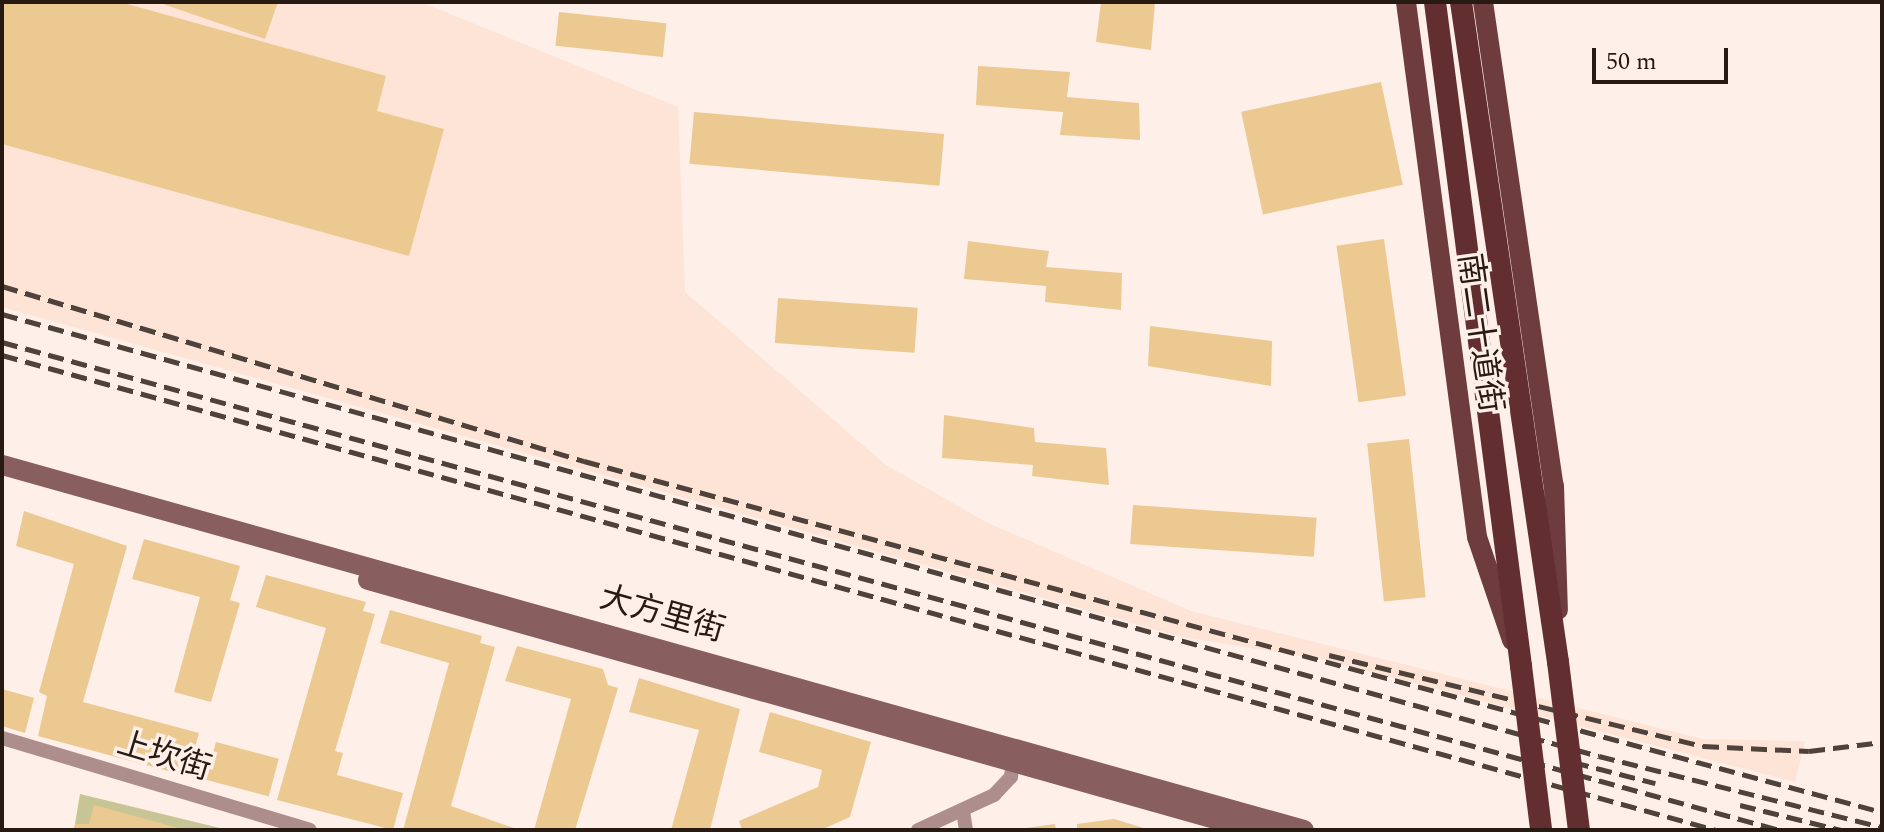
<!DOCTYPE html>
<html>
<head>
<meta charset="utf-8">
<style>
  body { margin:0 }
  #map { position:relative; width:1884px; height:832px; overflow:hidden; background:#feefe8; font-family:Spectral,"Noto Sans SC",serif }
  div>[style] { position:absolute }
  .built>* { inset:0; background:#fee4d6 }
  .green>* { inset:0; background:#c7c595 }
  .building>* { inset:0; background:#edc992; transform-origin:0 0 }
  .minor>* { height:14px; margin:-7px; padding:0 7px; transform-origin:7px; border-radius:7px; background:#ad8e8d }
  .secondary>* { height:20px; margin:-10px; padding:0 10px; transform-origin:10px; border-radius:10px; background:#895e5e }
  .primary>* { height:20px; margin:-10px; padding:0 10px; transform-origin:10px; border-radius:10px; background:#6e3c3d }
  .trunk>* { height:22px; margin:-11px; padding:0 11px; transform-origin:11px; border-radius:11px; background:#622e30 }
  .rail>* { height:5px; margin-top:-2.5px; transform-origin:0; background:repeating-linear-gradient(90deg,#4f423b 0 16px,transparent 0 24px) }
  .trunk-bridge>* { height:22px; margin:-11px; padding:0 11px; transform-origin:11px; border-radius:11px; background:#622e30 }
  span { translate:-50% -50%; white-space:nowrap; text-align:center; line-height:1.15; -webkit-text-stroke:7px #feefe8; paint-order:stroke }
  .street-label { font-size:32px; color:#271a13 }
  .frame { position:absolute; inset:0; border:4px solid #271a13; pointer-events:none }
  .scale { position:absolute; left:1592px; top:48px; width:136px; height:36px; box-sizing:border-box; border:4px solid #271a13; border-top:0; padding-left:10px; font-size:24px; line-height:28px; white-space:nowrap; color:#271a13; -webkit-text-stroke:6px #feefe8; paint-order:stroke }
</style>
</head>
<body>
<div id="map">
  <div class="built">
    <i style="clip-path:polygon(2px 2px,421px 2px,678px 107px,685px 292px,886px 465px,986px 522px,1191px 611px,1703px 739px,1805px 741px,1795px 782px,1326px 660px,1182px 637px,2px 307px)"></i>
  </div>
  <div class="green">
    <i style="clip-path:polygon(80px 794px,228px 830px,74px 830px)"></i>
  </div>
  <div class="building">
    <i style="clip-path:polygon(2px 2px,120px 2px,386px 76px,377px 111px,444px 129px,409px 256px,2px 144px)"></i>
    <i style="clip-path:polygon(157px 2px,278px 2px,265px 39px)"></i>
    <i style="clip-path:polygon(1101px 2px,1155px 2px,1151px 50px,1096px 42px)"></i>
    <i style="left:559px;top:12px;width:108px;height:34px;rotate:6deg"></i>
    <i style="clip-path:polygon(978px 66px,1070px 72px,1067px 97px,1139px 103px,1140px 140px,1060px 135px,1063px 112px,976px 105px)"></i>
    <i style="left:1381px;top:82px;width:105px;height:143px;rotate:78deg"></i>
    <i style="left:694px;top:112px;width:251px;height:52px;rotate:5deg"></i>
    <i style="left:1384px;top:239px;width:158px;height:48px;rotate:82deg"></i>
    <i style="clip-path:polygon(968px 241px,1049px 251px,1046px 267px,1122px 273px,1121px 310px,1045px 302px,1046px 286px,964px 279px)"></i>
    <i style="left:778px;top:298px;width:140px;height:45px;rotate:4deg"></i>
    <i style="clip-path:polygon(1150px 326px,1272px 341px,1271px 386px,1148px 366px)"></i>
    <i style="clip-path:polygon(944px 415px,1034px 428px,1035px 442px,1106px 448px,1109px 485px,1032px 476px,1033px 465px,942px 458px)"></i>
    <i style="left:1409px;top:439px;width:159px;height:42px;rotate:84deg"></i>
    <i style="left:1133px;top:505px;width:184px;height:39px;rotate:4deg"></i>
    <i style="clip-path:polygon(24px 511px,127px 546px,83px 702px,199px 733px,187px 776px,38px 736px,47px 696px,39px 692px,74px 564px,16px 546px)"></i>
    <i style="clip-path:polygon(144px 539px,240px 566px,230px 600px,240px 603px,211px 702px,174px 692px,200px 597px,132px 579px)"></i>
    <i style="clip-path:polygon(266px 575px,366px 602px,363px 611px,375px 614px,335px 751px,343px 753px,337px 775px,403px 793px,393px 830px,277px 800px,326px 628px,256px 607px)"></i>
    <i style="clip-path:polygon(390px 610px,482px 636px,480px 643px,495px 647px,451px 806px,519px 830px,403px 830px,449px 663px,380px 643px)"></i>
    <i style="clip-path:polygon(517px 646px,603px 669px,608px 685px,618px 688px,575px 830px,534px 830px,571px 699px,505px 681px)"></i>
    <i style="clip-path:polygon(639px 678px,740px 709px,710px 830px,671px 830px,699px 730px,629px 712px)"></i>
    <i style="clip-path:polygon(2px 689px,34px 698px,25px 733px,2px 726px)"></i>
    <i style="clip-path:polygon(770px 712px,871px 742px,850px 817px,821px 830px,742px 830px,739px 821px,818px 787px,822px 770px,759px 752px)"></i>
    <i style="left:216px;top:742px;width:65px;height:39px;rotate:15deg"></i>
    <i style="clip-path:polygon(94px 805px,182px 829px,182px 830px,74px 830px,75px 824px,89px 824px)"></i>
    <i style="clip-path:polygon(1114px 819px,1150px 830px,1077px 830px,1077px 824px)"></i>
    <i style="clip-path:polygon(1055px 824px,1056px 830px,1026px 830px,1026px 828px)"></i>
  </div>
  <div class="minor">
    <i style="left:2px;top:738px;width:321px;rotate:16.6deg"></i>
    <i style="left:963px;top:811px;width:19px;rotate:81deg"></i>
    <i style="left:918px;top:830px;width:84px;rotate:-24.7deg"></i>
    <i style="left:994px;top:795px;width:25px;rotate:-47deg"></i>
    <i style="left:1011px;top:777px;width:17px;rotate:-83deg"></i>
  </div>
  <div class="secondary">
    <i style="left:2px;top:465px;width:1352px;rotate:15.66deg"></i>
    <i style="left:368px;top:580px;width:921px;rotate:15.76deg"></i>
  </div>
  <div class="primary">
    <i style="left:1406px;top:2px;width:540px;rotate:82.44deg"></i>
    <i style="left:1477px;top:537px;width:109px;rotate:71.2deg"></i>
    <i style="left:1483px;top:2px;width:489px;rotate:81.7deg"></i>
    <i style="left:1554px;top:486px;width:124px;rotate:88.2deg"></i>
  </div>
  <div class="trunk">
    <i style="left:1435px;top:2px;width:670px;rotate:82.62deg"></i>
    <i style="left:1461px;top:2px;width:667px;rotate:81.64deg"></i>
  </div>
  <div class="rail">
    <i style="left:2px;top:286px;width:608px;rotate:16.74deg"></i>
    <i style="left:584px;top:461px;width:1345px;rotate:15.13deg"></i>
    <i style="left:2px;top:314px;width:1657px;rotate:15.47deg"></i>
    <i style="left:1599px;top:756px;width:292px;rotate:14.1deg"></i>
    <i style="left:2px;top:342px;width:1844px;rotate:15.35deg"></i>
    <i style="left:2px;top:355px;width:1779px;rotate:15.49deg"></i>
    <i style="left:1329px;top:655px;width:385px;rotate:13.7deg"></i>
    <i style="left:1703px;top:746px;width:106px;rotate:2.7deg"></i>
    <i style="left:1809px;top:751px;width:74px;rotate:-7deg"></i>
    <i style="left:1573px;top:762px;width:85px;rotate:14.4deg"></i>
    <i style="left:1740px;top:805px;width:104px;rotate:13.9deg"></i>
  </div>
  <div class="trunk-bridge">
    <i style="left:1558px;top:662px;width:169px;rotate:82.9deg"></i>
    <i style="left:1521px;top:666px;width:165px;rotate:83deg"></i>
  </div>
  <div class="street-label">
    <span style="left:1479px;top:333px;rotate:82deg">南二十道街</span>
    <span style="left:662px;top:615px;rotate:16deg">大方里街</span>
    <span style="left:164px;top:757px;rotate:17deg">上坎街</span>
  </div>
  <div class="frame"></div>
  <div class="scale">50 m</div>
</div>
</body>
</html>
